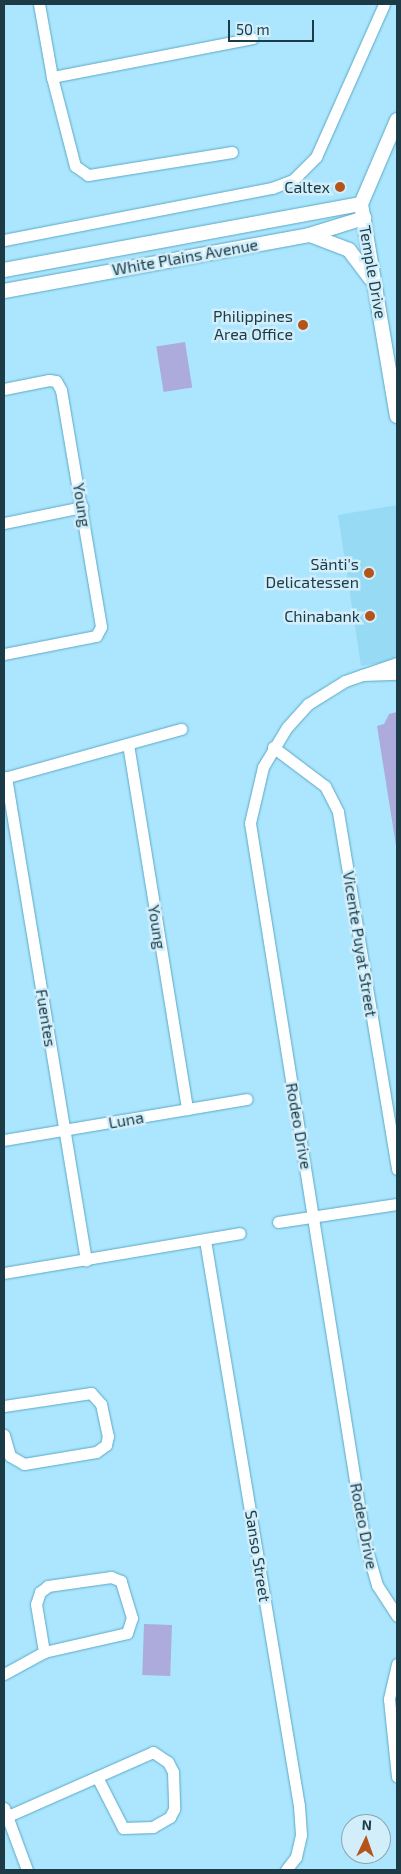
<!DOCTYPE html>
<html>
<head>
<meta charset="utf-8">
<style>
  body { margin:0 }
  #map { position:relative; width:401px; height:1874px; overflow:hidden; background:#abe6fe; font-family:"Exo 2",sans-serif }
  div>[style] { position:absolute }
  .built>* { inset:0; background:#97daf4 }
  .green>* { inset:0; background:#acabdb; transform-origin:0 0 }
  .roads { filter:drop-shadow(0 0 1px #5da8c5) drop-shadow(0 0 1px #5da8c5) }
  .minor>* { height:11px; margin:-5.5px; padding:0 5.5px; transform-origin:5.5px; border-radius:5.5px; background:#fff }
  .tertiary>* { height:14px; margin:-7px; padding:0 7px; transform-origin:7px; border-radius:7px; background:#fff }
  .dots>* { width:14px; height:14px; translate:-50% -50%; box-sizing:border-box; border:2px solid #d1eefa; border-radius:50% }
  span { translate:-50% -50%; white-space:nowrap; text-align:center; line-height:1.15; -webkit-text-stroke:5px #d1eefa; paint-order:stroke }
  .poi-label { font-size:16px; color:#1c3b47 }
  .right { translate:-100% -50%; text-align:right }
  .street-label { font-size:16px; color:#1c3b47 }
  .frame { position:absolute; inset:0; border:5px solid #1c3b47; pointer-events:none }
  .north { position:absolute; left:341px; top:1814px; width:50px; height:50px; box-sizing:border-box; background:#d1eefa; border:1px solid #89a6b2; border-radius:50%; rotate:3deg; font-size:14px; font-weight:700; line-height:20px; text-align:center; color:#1c3b47 }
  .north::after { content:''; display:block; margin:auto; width:18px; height:22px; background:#b6531b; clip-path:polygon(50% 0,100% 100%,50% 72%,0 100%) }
  .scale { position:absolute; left:228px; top:20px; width:86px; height:22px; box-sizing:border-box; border:2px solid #1c3b47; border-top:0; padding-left:6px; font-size:15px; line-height:18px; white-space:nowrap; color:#1c3b47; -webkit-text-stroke:4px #d1eefa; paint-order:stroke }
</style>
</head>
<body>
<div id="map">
  <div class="built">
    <i style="clip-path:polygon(397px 505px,397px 660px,361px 666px,338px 515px)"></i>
  </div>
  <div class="green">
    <i style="left:185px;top:342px;width:46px;height:29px;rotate:81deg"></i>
    <i style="clip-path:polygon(397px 712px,397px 852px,377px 726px,384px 724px,389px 714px)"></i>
    <i style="left:144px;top:1624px;width:28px;height:51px;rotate:2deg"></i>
  </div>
  <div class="roads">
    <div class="minor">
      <i style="left:39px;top:4px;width:74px;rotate:79.9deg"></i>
      <i style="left:232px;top:152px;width:146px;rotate:170.9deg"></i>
      <i style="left:88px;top:175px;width:16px;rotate:-145deg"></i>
      <i style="left:75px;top:166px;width:92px;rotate:-104.5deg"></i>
      <i style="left:52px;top:77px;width:204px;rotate:-11deg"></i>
      <i style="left:4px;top:240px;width:273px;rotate:-11deg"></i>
      <i style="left:272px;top:188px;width:22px;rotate:-21deg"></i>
      <i style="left:293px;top:180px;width:33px;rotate:-45deg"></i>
      <i style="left:316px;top:157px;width:167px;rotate:-66deg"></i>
      <i style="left:4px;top:389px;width:46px;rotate:-11.3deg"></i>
      <i style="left:49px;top:380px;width:7px;rotate:8deg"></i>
      <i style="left:56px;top:381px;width:10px;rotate:61deg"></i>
      <i style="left:61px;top:390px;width:240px;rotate:80.4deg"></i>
      <i style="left:101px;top:627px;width:10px;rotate:119deg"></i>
      <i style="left:96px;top:636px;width:94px;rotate:168.9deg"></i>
      <i style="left:4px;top:523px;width:80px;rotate:-11.6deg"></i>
      <i style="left:397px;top:663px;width:55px;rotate:160.9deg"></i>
      <i style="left:345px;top:681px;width:44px;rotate:148.1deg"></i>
      <i style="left:308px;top:704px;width:31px;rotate:132deg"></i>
      <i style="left:287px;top:727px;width:47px;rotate:121deg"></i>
      <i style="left:263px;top:767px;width:57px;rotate:103.1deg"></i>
      <i style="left:250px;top:823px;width:729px;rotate:80.93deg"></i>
      <i style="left:365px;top:1543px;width:44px;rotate:74.1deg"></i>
      <i style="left:377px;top:1585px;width:37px;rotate:57deg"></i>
      <i style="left:362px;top:675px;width:35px;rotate:-2deg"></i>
      <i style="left:128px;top:744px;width:370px;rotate:80.8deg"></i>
      <i style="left:273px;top:747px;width:65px;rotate:36.9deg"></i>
      <i style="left:325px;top:786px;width:29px;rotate:63deg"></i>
      <i style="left:338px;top:812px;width:362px;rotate:80.6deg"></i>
      <i style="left:6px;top:777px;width:490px;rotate:80.6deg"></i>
      <i style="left:4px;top:778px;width:184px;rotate:-15.5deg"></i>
      <i style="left:4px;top:1140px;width:246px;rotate:-9.6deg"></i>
      <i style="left:278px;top:1222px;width:120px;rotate:-8.6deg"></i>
      <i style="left:205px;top:1240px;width:574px;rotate:80.57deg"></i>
      <i style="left:299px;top:1806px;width:29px;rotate:86deg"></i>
      <i style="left:301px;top:1835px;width:23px;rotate:103deg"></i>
      <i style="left:296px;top:1857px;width:16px;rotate:128deg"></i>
      <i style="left:4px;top:1273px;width:239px;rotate:-9.6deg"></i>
      <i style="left:4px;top:1406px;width:88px;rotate:-8.5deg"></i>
      <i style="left:91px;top:1393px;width:15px;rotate:48deg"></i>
      <i style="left:101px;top:1404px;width:33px;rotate:78deg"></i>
      <i style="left:108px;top:1436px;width:9px;rotate:103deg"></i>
      <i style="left:106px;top:1445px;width:12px;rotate:145deg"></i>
      <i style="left:96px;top:1452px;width:73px;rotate:170.5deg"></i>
      <i style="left:24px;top:1464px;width:16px;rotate:-150deg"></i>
      <i style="left:10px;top:1456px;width:22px;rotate:-106deg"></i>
      <i style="left:397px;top:1664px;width:36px;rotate:103deg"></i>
      <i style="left:389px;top:1699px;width:78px;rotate:84.1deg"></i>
      <i style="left:4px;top:1674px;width:46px;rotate:-28.8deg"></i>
      <i style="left:44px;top:1652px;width:85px;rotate:-12.9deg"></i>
      <i style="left:127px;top:1633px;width:16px;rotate:-72deg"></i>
      <i style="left:132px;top:1618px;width:39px;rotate:-107deg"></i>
      <i style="left:121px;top:1581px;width:11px;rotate:-158deg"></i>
      <i style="left:111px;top:1577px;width:64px;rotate:171.9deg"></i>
      <i style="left:48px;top:1586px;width:10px;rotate:143deg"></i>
      <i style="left:40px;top:1592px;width:13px;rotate:108deg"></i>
      <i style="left:36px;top:1604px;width:49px;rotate:80.5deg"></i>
      <i style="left:4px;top:1808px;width:66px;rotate:69.6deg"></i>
      <i style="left:8px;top:1816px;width:158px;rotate:-23.8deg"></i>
      <i style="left:153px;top:1752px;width:18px;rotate:34deg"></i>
      <i style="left:168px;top:1762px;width:11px;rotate:63deg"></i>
      <i style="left:173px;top:1772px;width:37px;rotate:88deg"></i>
      <i style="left:174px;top:1809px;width:9px;rotate:117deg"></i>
      <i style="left:170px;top:1817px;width:20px;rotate:150deg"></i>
      <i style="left:153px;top:1827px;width:30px;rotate:178deg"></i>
      <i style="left:123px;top:1828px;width:57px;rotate:-117deg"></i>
    </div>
    <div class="tertiary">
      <i style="left:397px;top:120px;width:91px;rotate:113.2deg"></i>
      <i style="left:361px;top:204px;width:215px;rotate:80.4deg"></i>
      <i style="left:310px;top:235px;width:42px;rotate:21deg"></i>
      <i style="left:349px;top:250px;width:36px;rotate:53deg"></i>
      <i style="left:4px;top:270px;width:363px;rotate:-10.5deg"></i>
      <i style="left:4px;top:291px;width:310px;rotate:-10.4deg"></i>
      <i style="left:309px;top:235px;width:58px;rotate:-17.2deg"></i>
    </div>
  </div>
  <div class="dots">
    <i style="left:340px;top:187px;background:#b6531b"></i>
    <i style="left:303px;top:325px;background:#b6531b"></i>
    <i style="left:369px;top:573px;background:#b6531b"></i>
    <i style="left:370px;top:616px;background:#b6531b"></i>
  </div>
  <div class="poi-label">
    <span class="right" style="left:330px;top:187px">Caltex</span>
    <span class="right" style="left:293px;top:325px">Philippines<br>Area Office</span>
    <span class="right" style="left:359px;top:573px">Sänti's<br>Delicatessen</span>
    <span class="right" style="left:360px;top:616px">Chinabank</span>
  </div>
  <div class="street-label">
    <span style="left:185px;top:257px;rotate:-10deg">White Plains Avenue</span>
    <span style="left:373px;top:272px;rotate:80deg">Temple Drive</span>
    <span style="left:82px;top:505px;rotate:81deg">Young</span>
    <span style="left:157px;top:927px;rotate:81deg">Young</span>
    <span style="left:360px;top:944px;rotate:81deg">Vicente Puyat Street</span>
    <span style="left:46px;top:1018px;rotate:81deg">Fuentes</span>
    <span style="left:126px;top:1120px;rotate:-10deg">Luna</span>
    <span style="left:299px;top:1126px;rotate:80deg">Rodeo Drive</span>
    <span style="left:364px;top:1526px;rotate:79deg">Rodeo Drive</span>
    <span style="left:258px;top:1556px;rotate:81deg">Sanso Street</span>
  </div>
  <div class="frame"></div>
  <div class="north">N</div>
  <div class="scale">50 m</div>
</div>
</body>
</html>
